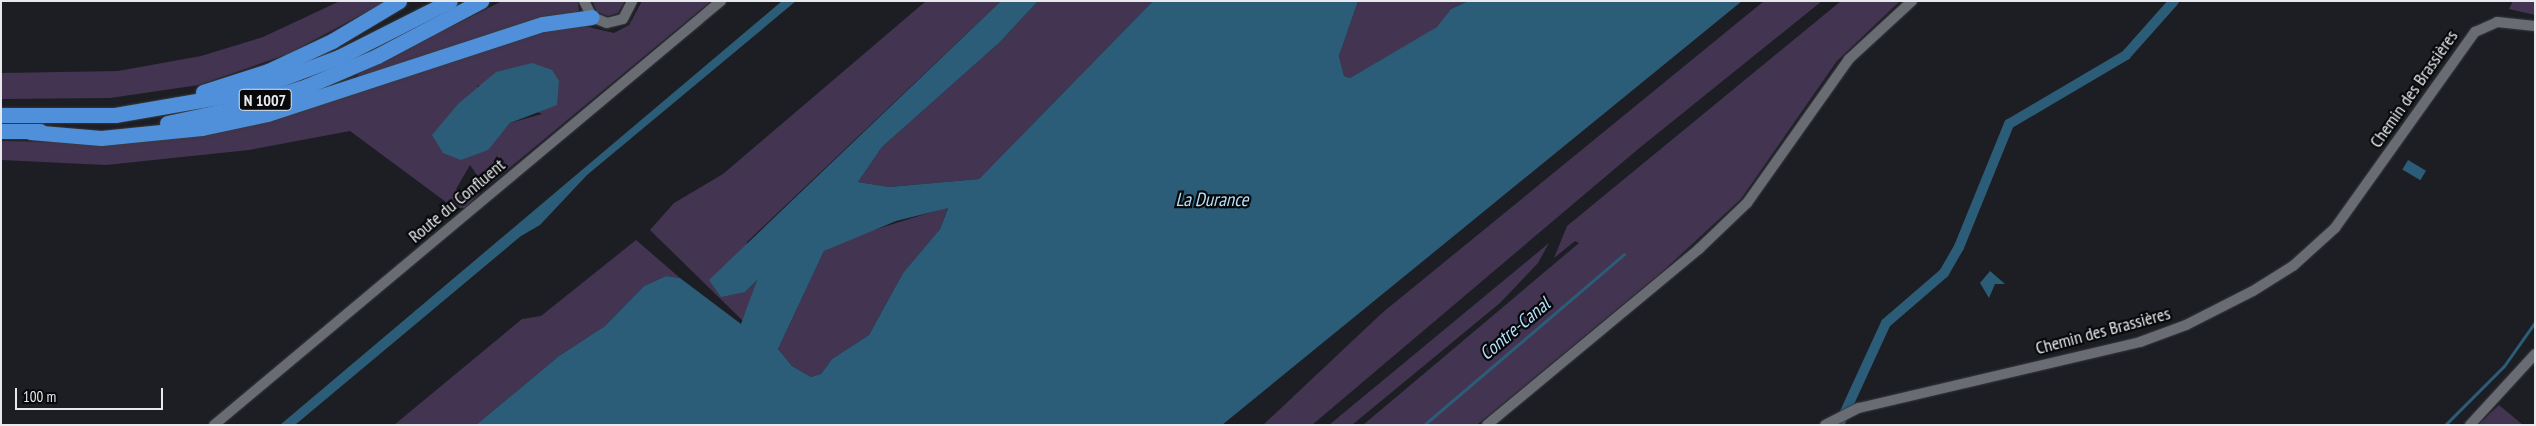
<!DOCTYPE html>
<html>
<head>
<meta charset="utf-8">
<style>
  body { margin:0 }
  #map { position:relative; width:2536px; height:426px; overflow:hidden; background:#1c1e24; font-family:"PT Sans Narrow",sans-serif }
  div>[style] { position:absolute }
  .green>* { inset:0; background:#433451 }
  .water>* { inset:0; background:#2c5d78; transform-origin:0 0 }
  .stream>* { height:3px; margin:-1.5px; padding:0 1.5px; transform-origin:1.5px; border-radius:1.5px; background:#2c5d78 }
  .canal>* { height:10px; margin:-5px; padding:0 5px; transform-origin:5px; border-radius:5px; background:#2c5d78 }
  .roads { filter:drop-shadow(0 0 1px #383a3e) drop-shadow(0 0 1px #383a3e) }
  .minor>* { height:10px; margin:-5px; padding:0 5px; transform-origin:5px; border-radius:5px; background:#696c73 }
  .highway>* { height:15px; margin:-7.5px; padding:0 7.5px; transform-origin:7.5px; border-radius:7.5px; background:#5090db }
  span { translate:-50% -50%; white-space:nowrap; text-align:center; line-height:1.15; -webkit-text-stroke:4.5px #07080a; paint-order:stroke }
  .shield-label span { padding:1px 4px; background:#07080a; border:1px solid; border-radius:4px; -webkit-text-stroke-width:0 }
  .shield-label { font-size:16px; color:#e8e9ed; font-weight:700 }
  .street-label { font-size:18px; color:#e8e9ed }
  .water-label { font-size:19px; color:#b2dffa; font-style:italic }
  .frame { position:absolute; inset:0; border:2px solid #e8e9ed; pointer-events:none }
  .scale { position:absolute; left:15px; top:388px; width:148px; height:22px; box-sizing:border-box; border:2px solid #e8e9ed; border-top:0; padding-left:6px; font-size:15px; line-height:18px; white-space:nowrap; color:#e8e9ed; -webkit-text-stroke:4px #07080a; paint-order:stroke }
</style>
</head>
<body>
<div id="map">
  <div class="green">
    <i style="clip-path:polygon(340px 1px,387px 1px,288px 54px,199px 85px,110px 98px,1px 99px,1px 73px,118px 71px,201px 56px,263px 37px)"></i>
    <i style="clip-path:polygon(502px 1px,578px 1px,579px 11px,358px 79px,358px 74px)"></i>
    <i style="clip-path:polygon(592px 1px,625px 1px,618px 13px,608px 16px,597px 12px)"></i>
    <i style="clip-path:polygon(evenodd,642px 1px,711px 1px,489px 185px,483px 184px,470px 165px,456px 189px,461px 195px,478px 188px,480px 193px,465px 208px,454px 208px,350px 131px,249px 150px,106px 165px,1px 160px,1px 141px,122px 143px,225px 130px,560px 27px,575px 24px,614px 33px,629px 25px,642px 1px,477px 85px,542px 114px,510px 123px,500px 135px,477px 85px)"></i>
    <i style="clip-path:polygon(926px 1px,1001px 1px,747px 242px,745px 292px,757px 280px,743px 321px,650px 230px,674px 203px,723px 174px)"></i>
    <i style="clip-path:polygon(1038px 1px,1153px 1px,979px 179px,889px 187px,858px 182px,882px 147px,1000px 42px)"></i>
    <i style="clip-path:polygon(1358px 1px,1468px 1px,1451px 9px,1438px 27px,1350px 78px,1344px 76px,1339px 56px)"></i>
    <i style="clip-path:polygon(1764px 1px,1822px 1px,1637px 150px,1312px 425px,1263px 425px,1382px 313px)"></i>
    <i style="clip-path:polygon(1841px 1px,1900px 1px,1837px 61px,1741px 199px,1663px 271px,1477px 425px,1363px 425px,1579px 243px,1575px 241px,1554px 258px,1567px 226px)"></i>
    <i style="clip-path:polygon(2513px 1px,2535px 1px,2535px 15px,2509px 9px)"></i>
    <i style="clip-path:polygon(948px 207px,940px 229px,903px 273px,869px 335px,832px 359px,821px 374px,811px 377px,792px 366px,778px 349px,824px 251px,854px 236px)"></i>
    <i style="clip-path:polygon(636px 240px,680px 278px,666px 276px,644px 286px,605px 326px,559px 356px,476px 425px,394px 425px,522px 319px,541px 316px)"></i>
    <i style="clip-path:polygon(1549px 243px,1538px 263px,1500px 303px,1352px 425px,1329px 425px)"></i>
    <i style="clip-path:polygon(2499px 405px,2523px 425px,2478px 425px)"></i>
  </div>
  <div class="water">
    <i style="clip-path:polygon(782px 1px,796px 1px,587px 175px,540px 225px,521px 236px,295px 425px,280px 425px)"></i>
    <i style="clip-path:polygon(evenodd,1001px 1px,1038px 1px,1000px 42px,882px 147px,858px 182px,889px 187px,979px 179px,1153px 1px,1358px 1px,1339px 56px,1344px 76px,1350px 78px,1437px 27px,1451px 9px,1468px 1px,1742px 1px,1222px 425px,476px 425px,559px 356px,605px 326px,644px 286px,666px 276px,680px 278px,741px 324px,757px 280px,745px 292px,721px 297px,709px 280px,1001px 1px,948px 208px,940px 229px,903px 273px,869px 335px,832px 359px,821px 374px,811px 377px,792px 366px,778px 349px,824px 251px,896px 221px,948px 208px)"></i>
    <i style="clip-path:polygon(532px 63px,552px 70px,559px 81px,557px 105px,510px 123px,488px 150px,461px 160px,443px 153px,432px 135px,458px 104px,496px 72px)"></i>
    <i style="left:2408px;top:160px;width:21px;height:11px;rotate:31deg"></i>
    <i style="clip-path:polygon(1990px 271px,2005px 284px,1995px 284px,1989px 298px,1980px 283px)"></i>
  </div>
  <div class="stream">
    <i style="left:1424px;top:425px;width:263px;rotate:-40.5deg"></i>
    <i style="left:2445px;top:425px;width:83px;rotate:-45deg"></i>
    <i style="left:2504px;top:366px;width:54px;rotate:-54.8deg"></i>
  </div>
  <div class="canal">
    <i style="left:1839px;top:425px;width:112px;rotate:-65.3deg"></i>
    <i style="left:1886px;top:323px;width:77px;rotate:-40.8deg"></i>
    <i style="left:1944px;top:273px;width:30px;rotate:-60deg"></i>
    <i style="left:1959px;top:247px;width:133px;rotate:-67.9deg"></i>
    <i style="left:2009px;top:124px;width:136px;rotate:-30.5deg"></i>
    <i style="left:2126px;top:55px;width:72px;rotate:-48.4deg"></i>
  </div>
  <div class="roads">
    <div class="minor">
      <i style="left:584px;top:1px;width:18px;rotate:63deg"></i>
      <i style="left:592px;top:17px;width:16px;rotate:22deg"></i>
      <i style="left:607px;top:23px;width:16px;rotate:-14deg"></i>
      <i style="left:623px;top:19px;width:20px;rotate:-63deg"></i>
      <i style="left:214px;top:425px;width:661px;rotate:-39.91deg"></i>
      <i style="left:1487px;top:425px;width:276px;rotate:-39.7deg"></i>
      <i style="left:1699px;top:249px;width:66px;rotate:-43.8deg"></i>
      <i style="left:1747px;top:203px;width:176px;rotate:-54.7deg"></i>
      <i style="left:1849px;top:59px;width:86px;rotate:-42.6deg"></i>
      <i style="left:1825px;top:425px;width:38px;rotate:-27deg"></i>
      <i style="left:1859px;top:408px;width:289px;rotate:-13.2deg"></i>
      <i style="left:2140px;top:342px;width:49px;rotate:-20.3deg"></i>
      <i style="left:2186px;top:325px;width:75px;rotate:-26.9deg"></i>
      <i style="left:2253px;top:291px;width:47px;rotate:-32deg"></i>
      <i style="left:2293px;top:266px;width:57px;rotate:-42.1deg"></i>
      <i style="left:2335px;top:228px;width:241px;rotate:-54.5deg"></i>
      <i style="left:2475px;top:32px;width:24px;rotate:-24deg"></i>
      <i style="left:2497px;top:22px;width:38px;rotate:6deg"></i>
      <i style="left:2470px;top:425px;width:96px;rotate:-47.5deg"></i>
    </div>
    <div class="highway">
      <i style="left:203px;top:92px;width:68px;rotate:-17.9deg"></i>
      <i style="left:268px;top:71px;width:71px;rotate:-25.1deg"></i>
      <i style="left:332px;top:41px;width:78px;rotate:-30.8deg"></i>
      <i style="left:1px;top:115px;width:114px"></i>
      <i style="left:115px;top:115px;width:130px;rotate:-9.8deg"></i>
      <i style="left:243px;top:93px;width:103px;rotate:-20.6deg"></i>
      <i style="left:339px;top:57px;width:124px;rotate:-26.8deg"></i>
      <i style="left:167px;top:123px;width:73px;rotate:-11.9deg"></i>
      <i style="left:238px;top:108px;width:72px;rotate:-17.7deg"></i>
      <i style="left:307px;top:86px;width:76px;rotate:-23.2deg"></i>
      <i style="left:377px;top:56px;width:118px;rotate:-27.9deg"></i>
      <i style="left:1px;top:131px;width:39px"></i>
      <i style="left:30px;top:132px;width:71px;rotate:4.8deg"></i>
      <i style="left:101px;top:138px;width:101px;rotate:-5.7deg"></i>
      <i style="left:202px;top:128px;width:66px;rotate:-12.2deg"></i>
      <i style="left:267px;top:114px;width:290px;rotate:-18.1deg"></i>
      <i style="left:543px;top:24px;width:49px;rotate:-8.1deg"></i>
    </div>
  </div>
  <div class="shield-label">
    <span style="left:265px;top:100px">N 1007</span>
  </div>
  <div class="street-label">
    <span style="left:2414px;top:89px;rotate:-55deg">Chemin des Brassières</span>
    <span style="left:457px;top:201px;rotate:-40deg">Route du Confluent</span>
    <span style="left:2103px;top:331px;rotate:-15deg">Chemin des Brassières</span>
  </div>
  <div class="water-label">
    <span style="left:1212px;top:200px">La Durance</span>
    <span style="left:1515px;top:329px;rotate:-40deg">Contre-Canal</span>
  </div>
  <div class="frame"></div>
  <div class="scale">100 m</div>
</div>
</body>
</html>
